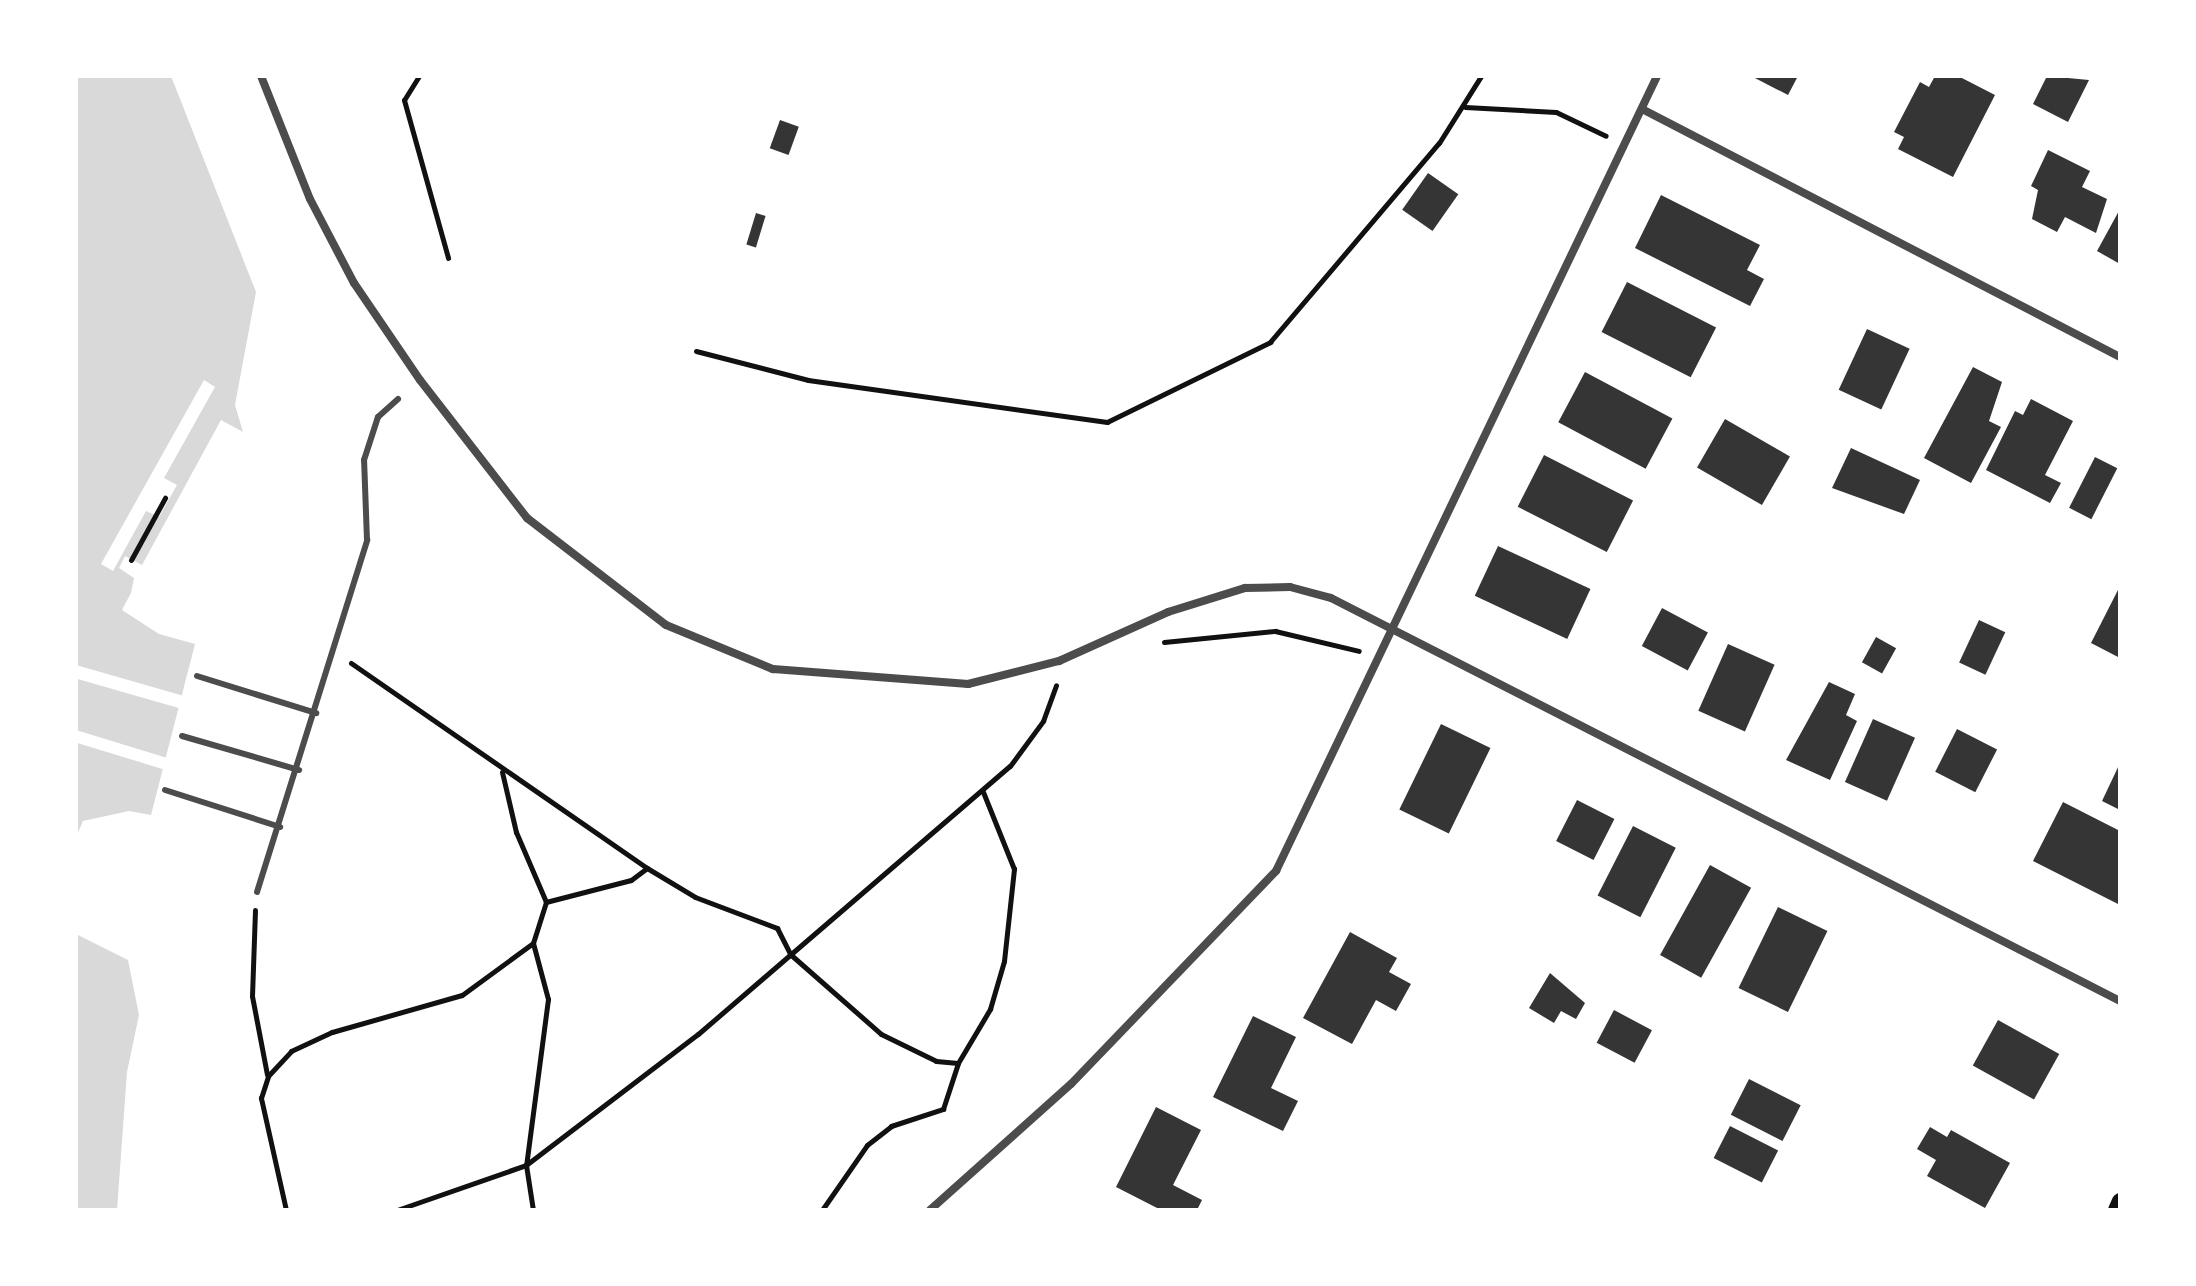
<!DOCTYPE html>
<html>
<head>
<meta charset="utf-8">
<style>
  body { margin:0 }
  #map { position:relative; width:2196px; height:1286px; overflow:hidden; background:#fff; font-family:"PT Sans",sans-serif }
  div>[style] { position:absolute }
  .water>* { inset:0; background:#d9d9d9 }
  .pier>* { inset:0; background:#fff; transform-origin:0 0 }
  .building>* { inset:0; background:#353535; transform-origin:0 0 }
  .path>* { height:5px; margin:-2.5px; padding:0 2.5px; transform-origin:2.5px; border-radius:2.5px; background:#111 }
  .service>* { height:6px; margin:-3px; padding:0 3px; transform-origin:3px; border-radius:3px; background:#4c4c4c }
  .minor>* { height:8px; margin:-4px; padding:0 4px; transform-origin:4px; border-radius:4px; background:#4c4c4c }
  .secondary>* { height:16px; margin:-8px; padding:0 8px; transform-origin:8px; border-radius:8px; background:#111 }
  span { translate:-50% -50%; white-space:nowrap; text-align:center; line-height:1.15; -webkit-text-stroke:8px #fff; paint-order:stroke }
  .frame { position:absolute; inset:0; border:78px solid #fff; pointer-events:none }
</style>
</head>
<body>
<div id="map">
  <div class="water">
    <i style="clip-path:polygon(76px 76px,171px 76px,256px 292px,235px 405px,243px 432px,221px 421px,122px 610px,159px 634px,195px 644px,151px 815px,129px 811px,83px 821px,76px 837px)"></i>
    <i style="clip-path:polygon(76px 934px,128px 960px,139px 1015px,127px 1072px,117px 1210px,76px 1210px)"></i>
  </div>
  <div class="pier">
    <i style="clip-path:polygon(204px 380px,215px 387px,164px 478px,177px 485px,159px 517px,146px 511px,113px 571px,101px 564px)"></i>
    <i style="clip-path:polygon(221px 420px,243px 432px,223px 426px,131px 593px,134px 578px,119px 568px,125px 556px,142px 565px)"></i>
    <i style="left:76px;top:665px;width:115px;height:13px;rotate:16deg"></i>
    <i style="left:76px;top:730px;width:98px;height:12px;rotate:17deg"></i>
  </div>
  <div class="building">
    <i style="clip-path:polygon(1751px 76px,1798px 76px,1788px 95px)"></i>
    <i style="clip-path:polygon(1935px 76px,1958px 76px,1995px 95px,1953px 177px,1898px 149px,1904px 137px,1894px 132px,1920px 82px,1929px 87px)"></i>
    <i style="clip-path:polygon(2047px 76px,2089px 80px,2068px 122px,2033px 104px)"></i>
    <i style="left:780px;top:120px;width:20px;height:30px;rotate:20deg"></i>
    <i style="clip-path:polygon(2048px 150px,2090px 171px,2082px 187px,2107px 199px,2096px 233px,2065px 217px,2057px 232px,2032px 219px,2038px 190px,2031px 186px)"></i>
    <i style="left:1428px;top:173px;width:37px;height:45px;rotate:35deg"></i>
    <i style="clip-path:polygon(1661px 195px,1760px 245px,1747px 270px,1764px 279px,1750px 306px,1635px 248px)"></i>
    <i style="clip-path:polygon(2120px 209px,2120px 264px,2097px 251px)"></i>
    <i style="left:756px;top:213px;width:10px;height:33px;rotate:17deg"></i>
    <i style="left:1627px;top:282px;width:100px;height:56px;rotate:27deg"></i>
    <i style="left:1867px;top:329px;width:47px;height:67px;rotate:25deg"></i>
    <i style="clip-path:polygon(1973px 367px,2002px 382px,1989px 421px,2001px 427px,1971px 483px,1924px 458px)"></i>
    <i style="left:1585px;top:372px;width:99px;height:57px;rotate:28deg"></i>
    <i style="clip-path:polygon(2031px 399px,2073px 421px,2045px 475px,2061px 483px,2050px 503px,1986px 470px,2015px 411px,2023px 415px)"></i>
    <i style="left:1725px;top:419px;width:75px;height:56px;rotate:30deg"></i>
    <i style="clip-path:polygon(1851px 448px,1920px 480px,1904px 514px,1832px 488px)"></i>
    <i style="left:1544px;top:455px;width:100px;height:58px;rotate:27deg"></i>
    <i style="left:2095px;top:457px;width:25px;height:57px;rotate:27deg"></i>
    <i style="left:1498px;top:546px;width:102px;height:55px;rotate:25deg"></i>
    <i style="clip-path:polygon(2120px 586px,2120px 658px,2091px 643px)"></i>
    <i style="left:1662px;top:608px;width:52px;height:43px;rotate:28deg"></i>
    <i style="left:1979px;top:620px;width:29px;height:47px;rotate:25deg"></i>
    <i style="left:1876px;top:637px;width:23px;height:29px;rotate:29deg"></i>
    <i style="left:1728px;top:644px;width:51px;height:73px;rotate:24deg"></i>
    <i style="clip-path:polygon(1829px 682px,1855px 694px,1846px 715px,1857px 721px,1830px 780px,1786px 760px)"></i>
    <i style="left:1873px;top:719px;width:46px;height:69px;rotate:24deg"></i>
    <i style="left:1441px;top:724px;width:55px;height:95px;rotate:26deg"></i>
    <i style="left:1957px;top:729px;width:45px;height:48px;rotate:27deg"></i>
    <i style="clip-path:polygon(2120px 763px,2120px 810px,2102px 801px)"></i>
    <i style="left:1577px;top:800px;width:42px;height:46px;rotate:27deg"></i>
    <i style="clip-path:polygon(2063px 802px,2120px 831px,2120px 905px,2033px 861px)"></i>
    <i style="left:1633px;top:826px;width:48px;height:78px;rotate:27deg"></i>
    <i style="left:1710px;top:865px;width:47px;height:103px;rotate:29deg"></i>
    <i style="left:1778px;top:907px;width:55px;height:90px;rotate:26deg"></i>
    <i style="clip-path:polygon(1350px 932px,1397px 958px,1389px 972px,1411px 984px,1396px 1011px,1376px 1000px,1352px 1044px,1303px 1018px)"></i>
    <i style="clip-path:polygon(1550px 973px,1585px 1003px,1576px 1019px,1561px 1011px,1554px 1023px,1529px 1008px)"></i>
    <i style="left:1614px;top:1010px;width:43px;height:37px;rotate:28deg"></i>
    <i style="clip-path:polygon(1253px 1016px,1296px 1037px,1271px 1088px,1298px 1101px,1283px 1131px,1213px 1097px)"></i>
    <i style="left:1998px;top:1020px;width:70px;height:52px;rotate:29deg"></i>
    <i style="left:1749px;top:1079px;width:58px;height:40px;rotate:27deg"></i>
    <i style="clip-path:polygon(1156px 1107px,1201px 1130px,1173px 1185px,1202px 1200px,1197px 1210px,1161px 1210px,1116px 1187px)"></i>
    <i style="left:1730px;top:1126px;width:54px;height:36px;rotate:27deg"></i>
    <i style="clip-path:polygon(1930px 1127px,1947px 1137px,1951px 1130px,2010px 1163px,1985px 1208px,1927px 1176px,1936px 1160px,1917px 1149px)"></i>
  </div>
  <div class="path">
    <i style="left:419px;top:76px;width:28px;rotate:122deg"></i>
    <i style="left:404px;top:100px;width:164px;rotate:74.4deg"></i>
    <i style="left:1465px;top:107px;width:91px;rotate:3.1deg"></i>
    <i style="left:1556px;top:112px;width:55px;rotate:25.6deg"></i>
    <i style="left:696px;top:351px;width:116px;rotate:14.5deg"></i>
    <i style="left:808px;top:380px;width:302px;rotate:8deg"></i>
    <i style="left:1107px;top:422px;width:182px;rotate:-26.1deg"></i>
    <i style="left:1270px;top:342px;width:261px;rotate:-49.7deg"></i>
    <i style="left:1439px;top:143px;width:79px;rotate:-57.9deg"></i>
    <i style="left:131px;top:560px;width:71px;rotate:-61.3deg"></i>
    <i style="left:1164px;top:642px;width:112px;rotate:-5.7deg"></i>
    <i style="left:1275px;top:631px;width:86px;rotate:13.4deg"></i>
    <i style="left:351px;top:663px;width:360px;rotate:34.7deg"></i>
    <i style="left:647px;top:868px;width:20px;rotate:143deg"></i>
    <i style="left:631px;top:880px;width:88px;rotate:165.5deg"></i>
    <i style="left:546px;top:902px;width:43px;rotate:107.6deg"></i>
    <i style="left:533px;top:943px;width:58px;rotate:75deg"></i>
    <i style="left:548px;top:999px;width:167px;rotate:97.5deg"></i>
    <i style="left:526px;top:1165px;width:46px;rotate:81.2deg"></i>
    <i style="left:502px;top:772px;width:62px;rotate:76.9deg"></i>
    <i style="left:516px;top:832px;width:76px;rotate:66.8deg"></i>
    <i style="left:647px;top:868px;width:56px;rotate:31.1deg"></i>
    <i style="left:695px;top:897px;width:88px;rotate:20.7deg"></i>
    <i style="left:777px;top:928px;width:29px;rotate:63deg"></i>
    <i style="left:790px;top:954px;width:121px;rotate:41.3deg"></i>
    <i style="left:881px;top:1034px;width:61px;rotate:26.1deg"></i>
    <i style="left:936px;top:1061px;width:22px;rotate:5deg"></i>
    <i style="left:255px;top:910px;width:86px;rotate:92deg"></i>
    <i style="left:252px;top:996px;width:80px;rotate:79.2deg"></i>
    <i style="left:286px;top:1210px;width:115px;rotate:-102.6deg"></i>
    <i style="left:261px;top:1098px;width:23px;rotate:-72deg"></i>
    <i style="left:268px;top:1076px;width:34px;rotate:-47deg"></i>
    <i style="left:291px;top:1051px;width:45px;rotate:-24.9deg"></i>
    <i style="left:332px;top:1032px;width:135px;rotate:-15.9deg"></i>
    <i style="left:462px;top:995px;width:88px;rotate:-36.2deg"></i>
    <i style="left:397px;top:1210px;width:137px;rotate:-19.2deg"></i>
    <i style="left:526px;top:1165px;width:216px;rotate:-37.3deg"></i>
    <i style="left:698px;top:1034px;width:411px;rotate:-40.7deg"></i>
    <i style="left:1010px;top:766px;width:56px;rotate:-53.7deg"></i>
    <i style="left:1043px;top:721px;width:38px;rotate:-70deg"></i>
    <i style="left:822px;top:1210px;width:79px;rotate:-55.3deg"></i>
    <i style="left:867px;top:1145px;width:31px;rotate:-38deg"></i>
    <i style="left:891px;top:1126px;width:55px;rotate:-18.1deg"></i>
    <i style="left:943px;top:1109px;width:48px;rotate:-71.9deg"></i>
    <i style="left:958px;top:1063px;width:63px;rotate:-59.3deg"></i>
    <i style="left:990px;top:1009px;width:50px;rotate:-73.7deg"></i>
    <i style="left:1004px;top:961px;width:93px;rotate:-83.8deg"></i>
    <i style="left:1014px;top:869px;width:83px;rotate:-111.9deg"></i>
  </div>
  <div class="service">
    <i style="left:197px;top:676px;width:125px;rotate:17.3deg"></i>
    <i style="left:182px;top:736px;width:122px;rotate:16.2deg"></i>
    <i style="left:165px;top:790px;width:121px;rotate:17.8deg"></i>
    <i style="left:257px;top:892px;width:369px;rotate:-72.6deg"></i>
    <i style="left:367px;top:540px;width:80px;rotate:-92.1deg"></i>
    <i style="left:364px;top:460px;width:45px;rotate:-72deg"></i>
    <i style="left:378px;top:417px;width:27px;rotate:-42deg"></i>
  </div>
  <div class="minor">
    <i style="left:261px;top:76px;width:132px;rotate:68.3deg"></i>
    <i style="left:310px;top:199px;width:95px;rotate:62.4deg"></i>
    <i style="left:354px;top:283px;width:117px;rotate:55.8deg"></i>
    <i style="left:420px;top:380px;width:175px;rotate:52.2deg"></i>
    <i style="left:527px;top:518px;width:175px;rotate:37.6deg"></i>
    <i style="left:666px;top:625px;width:116px;rotate:22.4deg"></i>
    <i style="left:773px;top:669px;width:196px;rotate:4.4deg"></i>
    <i style="left:968px;top:684px;width:94px;rotate:-14.2deg"></i>
    <i style="left:1059px;top:661px;width:120px;rotate:-24.2deg"></i>
    <i style="left:1168px;top:612px;width:81px;rotate:-17.3deg"></i>
    <i style="left:1245px;top:588px;width:45px;rotate:-1.3deg"></i>
    <i style="left:1290px;top:587px;width:42px;rotate:15deg"></i>
    <i style="left:1331px;top:598px;width:886px;rotate:27.06deg"></i>
    <i style="left:1642px;top:109px;width:539px;rotate:27.42deg"></i>
    <i style="left:930px;top:1210px;width:189px;rotate:-41.8deg"></i>
    <i style="left:1071px;top:1084px;width:296px;rotate:-46.1deg"></i>
    <i style="left:1276px;top:871px;width:882px;rotate:-64.39deg"></i>
  </div>
  <div class="secondary">
    <i style="left:2116px;top:1210px;width:10px;rotate:-66deg"></i>
  </div>
  <div class="frame"></div>
</div>
</body>
</html>
